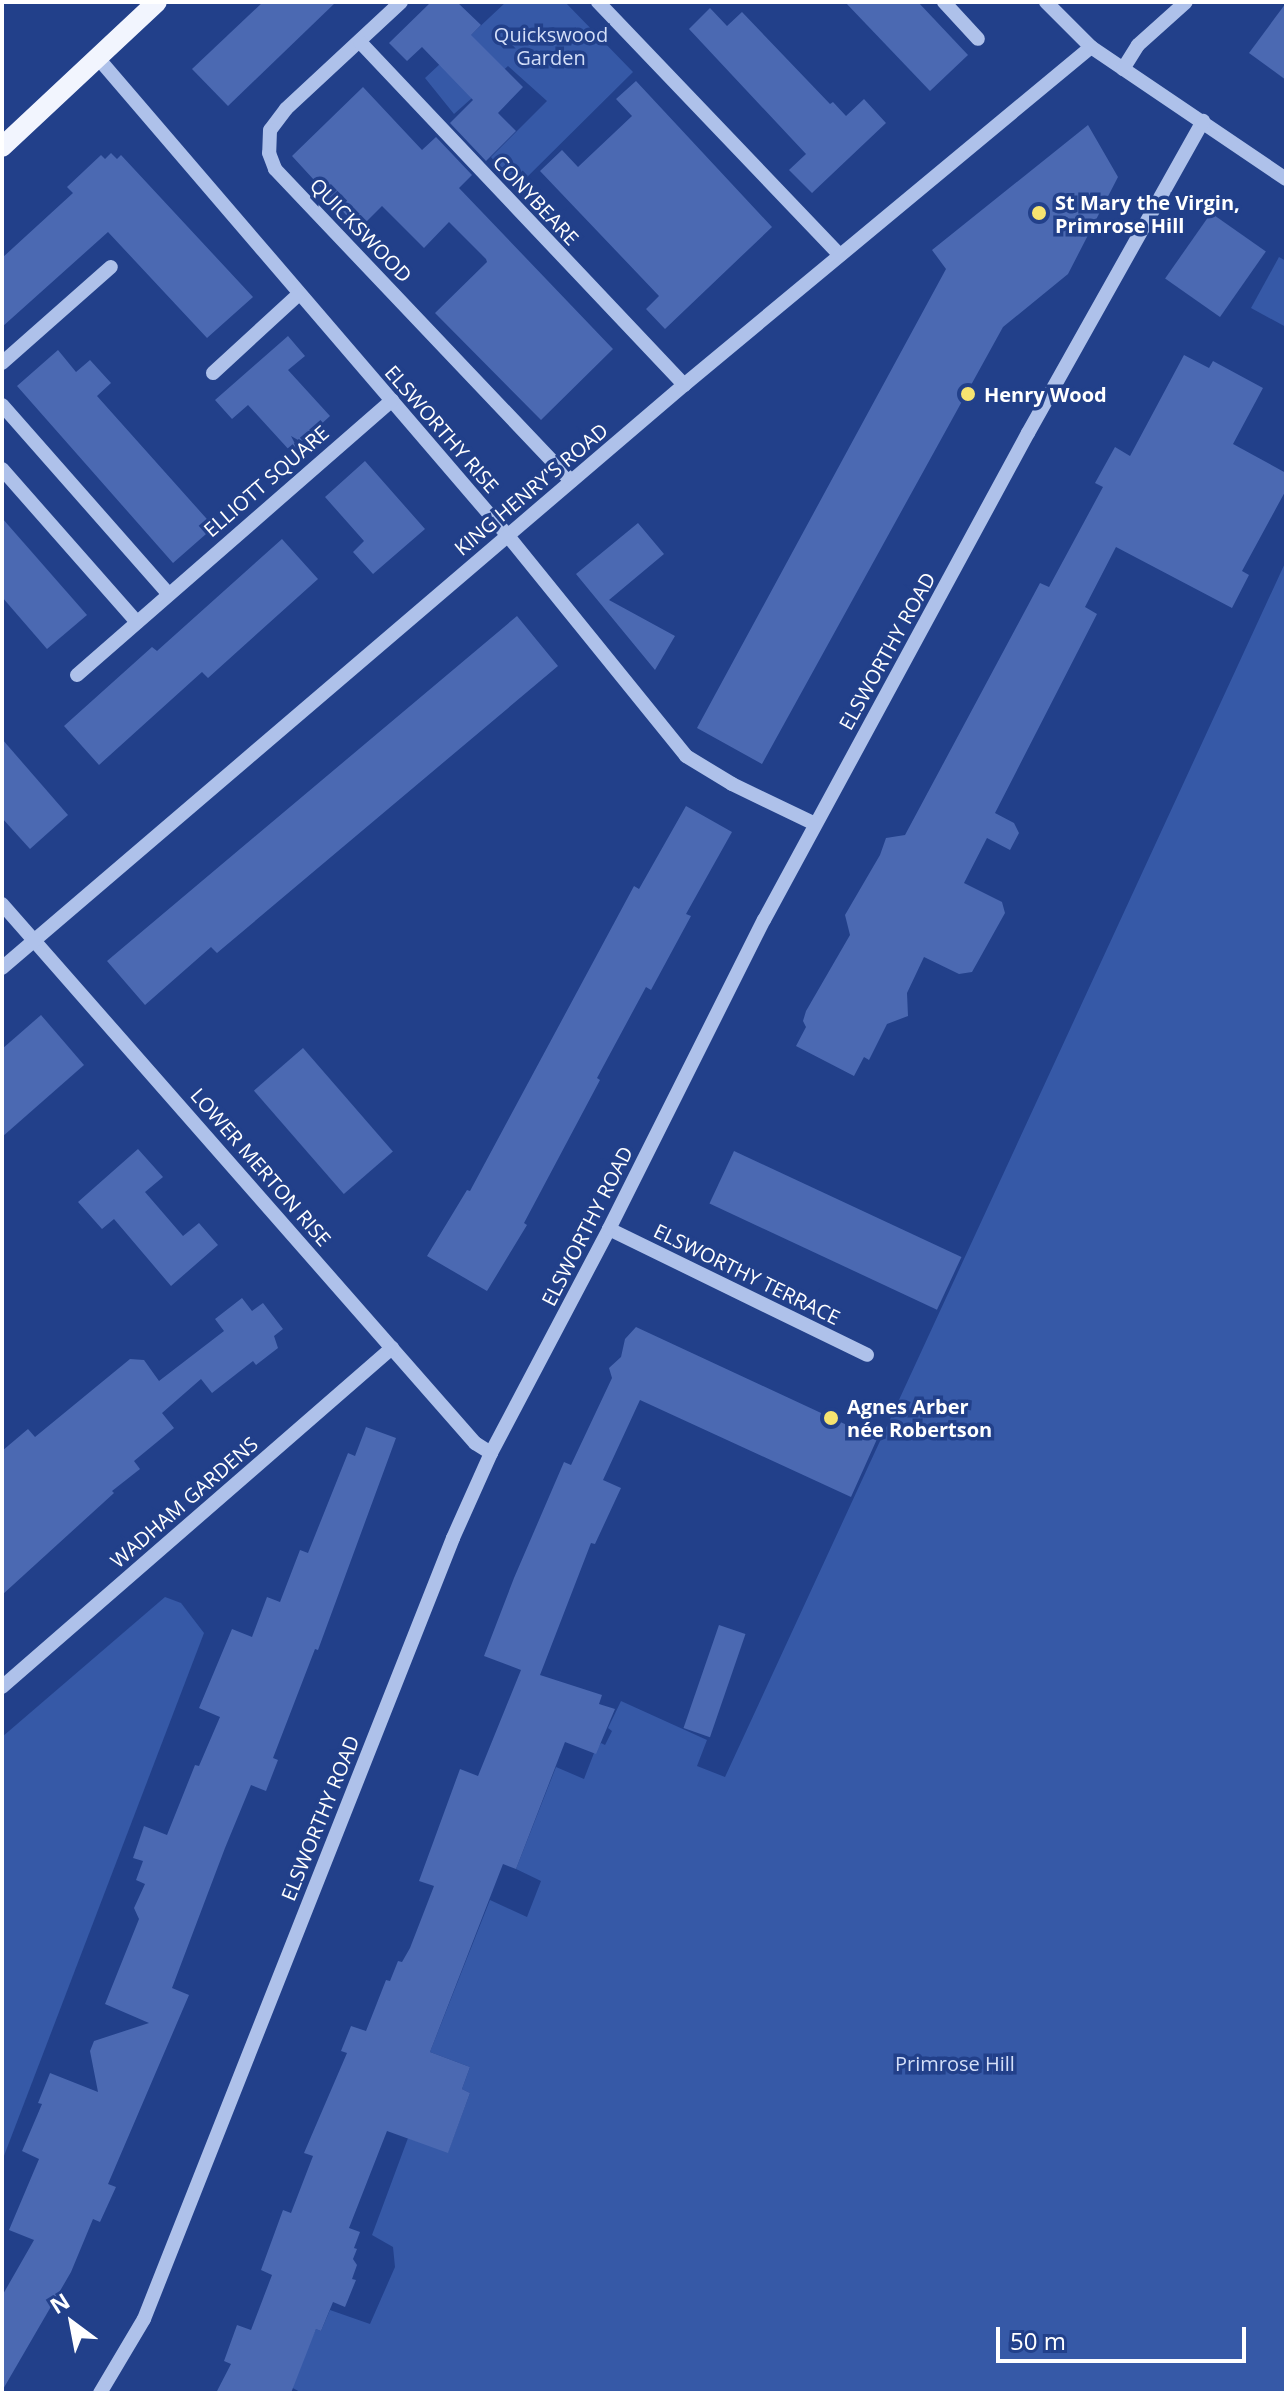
<!DOCTYPE html>
<html>
<head>
<meta charset="utf-8">
<style>
  body { margin:0 }
  #map { position:relative; width:1288px; height:2395px; overflow:hidden; background:#22408a; font-family:"Open Sans",sans-serif }
  div>[style] { position:absolute }
  .green>* { inset:0; background:#3659a7 }
  .building>* { inset:0; background:#4b69b2; transform-origin:0 0 }
  .minor>* { height:14px; margin:-7px; padding:0 7px; transform-origin:7px; border-radius:7px; background:#aec1ea }
  .major>* { height:20px; margin:-10px; padding:0 10px; transform-origin:10px; border-radius:10px; background:#f2f5fe }
  .dots>* { width:22px; height:22px; translate:-50% -50%; box-sizing:border-box; border:4px solid #22408a; border-radius:50% }
  span { translate:-50% -50%; white-space:nowrap; text-align:center; line-height:1.15; -webkit-text-stroke:7px #22408a; paint-order:stroke }
  .park-label { font-size:20px; color:#d3def8 }
  .street-label { font-size:20px; color:#fff }
  .poi-label { font-size:20px; color:#fff; font-weight:700 }
  .left { translate:0 -50%; text-align:left }
  .frame { position:absolute; inset:0; border:4px solid #fff; pointer-events:none }
  .north { position:absolute; left:32px; top:2283px; width:80px; height:80px; -webkit-text-stroke:6px #22408a; paint-order:stroke; rotate:328deg; font-size:22px; font-weight:700; line-height:32px; text-align:center; color:#fff }
  .north::after { content:''; display:block; margin:auto; width:28px; height:36px; background:#fff; clip-path:polygon(50% 0,100% 100%,50% 72%,0 100%) }
  .scale { position:absolute; left:996px; top:2327px; width:250px; height:36px; box-sizing:border-box; border:4px solid #fff; border-top:0; padding-left:10px; font-size:24px; line-height:28px; white-space:nowrap; color:#fff; -webkit-text-stroke:6px #22408a; paint-order:stroke }
</style>
</head>
<body>
<div id="map">
  <div class="green">
    <i style="clip-path:polygon(506px 2px,565px 2px,633px 72px,516px 188px,491px 157px,547px 101px,508px 66px,454px 114px,425px 78px)"></i>
    <i style="clip-path:polygon(1279px 257px,1286px 261px,1286px 327px,1251px 308px)"></i>
    <i style="clip-path:polygon(1286px 561px,1286px 2393px,302px 2393px,289px 2386px,316px 2329px,321px 2331px,330px 2310px,370px 2324px,395px 2267px,393px 2247px,372px 2235px,408px 2138px,448px 2152px,470px 2093px,462px 2089px,470px 2067px,430px 2052px,490px 1900px,527px 1917px,541px 1881px,516px 1869px,556px 1767px,584px 1779px,594px 1753px,601px 1743px,605px 1745px,612px 1731px,608px 1728px,621px 1701px,707px 1740px,697px 1766px,725px 1777px)"></i>
    <i style="clip-path:polygon(165px 1597px,181px 1603px,204px 1633px,2px 2161px,2px 1737px)"></i>
  </div>
  <div class="building">
    <i style="clip-path:polygon(263px 2px,336px 2px,228px 106px,192px 69px)"></i>
    <i style="clip-path:polygon(431px 2px,457px 2px,481px 25px,471px 35px,523px 87px,498px 113px,516px 131px,486px 161px,450px 123px,473px 100px,422px 47px,407px 61px,389px 43px)"></i>
    <i style="clip-path:polygon(845px 2px,918px 2px,968px 55px,930px 91px)"></i>
    <i style="clip-path:polygon(1286px 3px,1286px 80px,1249px 53px)"></i>
    <i style="clip-path:polygon(710px 8px,727px 26px,742px 12px,830px 104px,833px 102px,846px 116px,864px 99px,886px 123px,812px 193px,789px 170px,806px 154px,689px 29px)"></i>
    <i style="clip-path:polygon(636px 81px,772px 227px,665px 329px,646px 309px,659px 296px,540px 171px,562px 150px,578px 167px,632px 116px,616px 99px)"></i>
    <i style="clip-path:polygon(363px 87px,422px 150px,436px 137px,472px 175px,459px 188px,613px 349px,541px 420px,435px 313px,487px 262px,486px 259px,449px 222px,424px 248px,382px 206px,359px 229px,292px 156px)"></i>
    <i style="clip-path:polygon(1088px 125px,1118px 177px,1068px 274px,1003px 327px,762px 764px,697px 728px,946px 269px,932px 250px)"></i>
    <i style="clip-path:polygon(111px 153px,117px 159px,121px 155px,253px 297px,207px 338px,108px 232px,2px 327px,2px 258px,73px 193px,67px 187px,101px 155px,105px 159px)"></i>
    <i style="left:1211px;top:213px;width:67px;height:80px;rotate:35deg"></i>
    <i style="clip-path:polygon(288px 336px,305px 356px,288px 370px,330px 416px,291px 452px,248px 405px,232px 419px,215px 400px)"></i>
    <i style="clip-path:polygon(58px 350px,76px 372px,90px 360px,111px 383px,97px 396px,214px 527px,173px 563px,17px 386px)"></i>
    <i style="clip-path:polygon(1184px 355px,1209px 368px,1213px 361px,1263px 388px,1233px 444px,1286px 473px,1286px 490px,1242px 571px,1249px 575px,1232px 608px,1116px 547px,1085px 607px,1097px 614px,995px 813px,1014px 823px,1019px 833px,1010px 850px,987px 838px,964px 883px,1002px 902px,1005px 913px,972px 972px,959px 974px,924px 957px,907px 993px,908px 1016px,887px 1024px,869px 1060px,864px 1057px,854px 1076px,796px 1046px,806px 1027px,803px 1021px,806px 1011px,850px 935px,845px 915px,880px 855px,886px 838px,905px 835px,1040px 583px,1049px 587px,1103px 487px,1095px 483px,1115px 447px,1130px 456px)"></i>
    <i style="clip-path:polygon(365px 461px,425px 529px,373px 574px,353px 552px,364px 541px,325px 497px)"></i>
    <i style="clip-path:polygon(2px 518px,87px 615px,47px 649px,2px 597px)"></i>
    <i style="clip-path:polygon(638px 523px,664px 554px,609px 600px,675px 636px,655px 670px,576px 574px)"></i>
    <i style="clip-path:polygon(282px 539px,318px 579px,208px 678px,202px 672px,99px 765px,64px 726px,152px 647px,157px 651px)"></i>
    <i style="clip-path:polygon(517px 616px,558px 666px,217px 953px,211px 947px,145px 1005px,107px 961px)"></i>
    <i style="clip-path:polygon(2px 739px,68px 815px,30px 849px,2px 818px)"></i>
    <i style="clip-path:polygon(686px 806px,732px 832px,686px 914px,691px 916px,651px 990px,646px 987px,597px 1078px,600px 1080px,524px 1223px,527px 1225px,487px 1291px,427px 1256px,467px 1190px,470px 1191px,634px 886px,639px 889px)"></i>
    <i style="clip-path:polygon(41px 1015px,84px 1065px,2px 1137px,2px 1049px)"></i>
    <i style="left:303px;top:1048px;width:137px;height:65px;rotate:49deg"></i>
    <i style="clip-path:polygon(138px 1149px,163px 1177px,145px 1192px,183px 1236px,199px 1223px,218px 1245px,171px 1286px,114px 1219px,102px 1229px,78px 1202px)"></i>
    <i style="left:734px;top:1151px;width:251px;height:58px;rotate:25deg"></i>
    <i style="clip-path:polygon(242px 1298px,252px 1311px,263px 1303px,283px 1329px,274px 1336px,278px 1348px,256px 1365px,253px 1361px,212px 1393px,201px 1379px,162px 1413px,174px 1428px,134px 1461px,140px 1469px,112px 1491px,114px 1493px,2px 1595px,2px 1451px,28px 1429px,35px 1437px,130px 1359px,144px 1360px,159px 1381px,224px 1331px,215px 1319px)"></i>
    <i style="clip-path:polygon(636px 1327px,877px 1439px,851px 1497px,640px 1400px,603px 1480px,621px 1488px,595px 1544px,591px 1543px,540px 1675px,602px 1695px,599px 1704px,615px 1709px,596px 1754px,565px 1742px,516px 1869px,503px 1864px,430px 2052px,470px 2067px,462px 2089px,470px 2093px,448px 2153px,387px 2131px,349px 2228px,360px 2232px,354px 2248px,357px 2249px,353px 2259px,357px 2265px,352px 2279px,356px 2280px,345px 2307px,333px 2302px,321px 2331px,316px 2329px,291px 2393px,216px 2393px,231px 2364px,224px 2361px,237px 2325px,251px 2330px,272px 2275px,261px 2270px,283px 2210px,291px 2213px,313px 2156px,304px 2153px,347px 2053px,341px 2051px,351px 2026px,366px 2031px,386px 1980px,390px 1981px,398px 1961px,402px 1962px,410px 1948px,434px 1886px,419px 1881px,460px 1769px,478px 1776px,521px 1670px,484px 1656px,514px 1578px,564px 1462px,571px 1465px,612px 1378px,609px 1368px,621px 1357px,625px 1339px)"></i>
    <i style="clip-path:polygon(366px 1427px,396px 1438px,318px 1650px,315px 1649px,273px 1758px,278px 1760px,266px 1791px,251px 1785px,225px 1848px,172px 1988px,189px 1995px,108px 2184px,116px 2187px,100px 2222px,93px 2219px,71px 2272px,2px 2391px,2px 2296px,34px 2240px,9px 2230px,39px 2159px,22px 2151px,42px 2104px,38px 2103px,50px 2073px,98px 2092px,90px 2051px,94px 2041px,149px 2023px,105px 2004px,139px 1919px,134px 1908px,145px 1884px,136px 1880px,143px 1861px,133px 1858px,144px 1826px,167px 1835px,195px 1765px,199px 1766px,220px 1717px,199px 1708px,232px 1629px,252px 1637px,267px 1597px,280px 1602px,300px 1550px,308px 1553px,348px 1453px,355px 1456px)"></i>
    <i style="left:719px;top:1625px;width:28px;height:109px;rotate:19deg"></i>
  </div>
  <div class="minor">
    <i style="left:401px;top:2px;width:157px;rotate:137.1deg"></i>
    <i style="left:286px;top:109px;width:26px;rotate:127deg"></i>
    <i style="left:270px;top:130px;width:23px;rotate:92deg"></i>
    <i style="left:269px;top:153px;width:17px;rotate:69deg"></i>
    <i style="left:275px;top:169px;width:430px;rotate:46.5deg"></i>
    <i style="left:598px;top:2px;width:350px;rotate:46.3deg"></i>
    <i style="left:944px;top:2px;width:50px;rotate:47.4deg"></i>
    <i style="left:1046px;top:2px;width:64px;rotate:45deg"></i>
    <i style="left:1091px;top:47px;width:235px;rotate:34.1deg"></i>
    <i style="left:360px;top:42px;width:472px;rotate:46.6deg"></i>
    <i style="left:98px;top:58px;width:630px;rotate:49.38deg"></i>
    <i style="left:508px;top:536px;width:283px;rotate:51deg"></i>
    <i style="left:686px;top:756px;width:54px;rotate:31.3deg"></i>
    <i style="left:732px;top:784px;width:92px;rotate:25.7deg"></i>
    <i style="left:1123px;top:69px;width:28px;rotate:-58deg"></i>
    <i style="left:1138px;top:45px;width:64px;rotate:-41.9deg"></i>
    <i style="left:2px;top:363px;width:145px;rotate:-41.4deg"></i>
    <i style="left:213px;top:373px;width:117px;rotate:-42.6deg"></i>
    <i style="left:2px;top:405px;width:251px;rotate:48.6deg"></i>
    <i style="left:2px;top:469px;width:204px;rotate:48.6deg"></i>
    <i style="left:77px;top:675px;width:418px;rotate:-41.1deg"></i>
    <i style="left:2px;top:904px;width:717px;rotate:48.73deg"></i>
    <i style="left:475px;top:1443px;width:19px;rotate:32deg"></i>
    <i style="left:2px;top:968px;width:897px;rotate:-40.53deg"></i>
    <i style="left:684px;top:385px;width:529px;rotate:-39.71deg"></i>
    <i style="left:609px;top:1229px;width:287px;rotate:26deg"></i>
    <i style="left:2px;top:1687px;width:517px;rotate:-41deg"></i>
    <i style="left:100px;top:2393px;width:86px;rotate:-59.3deg"></i>
    <i style="left:144px;top:2319px;width:840px;rotate:-68.41deg"></i>
    <i style="left:453px;top:1538px;width:93px;rotate:-65.9deg"></i>
    <i style="left:491px;top:1453px;width:253px;rotate:-62.2deg"></i>
    <i style="left:609px;top:1229px;width:346px;rotate:-63.4deg"></i>
    <i style="left:764px;top:920px;width:554px;rotate:-61.54deg"></i>
    <i style="left:1028px;top:433px;width:358px;rotate:-60.7deg"></i>
  </div>
  <div class="major">
    <i style="left:2px;top:147px;width:212px;rotate:-43.1deg"></i>
  </div>
  <div class="dots">
    <i style="left:1039px;top:213px;background:#f6e370"></i>
    <i style="left:968px;top:394px;background:#f6e370"></i>
    <i style="left:831px;top:1418px;background:#f6e370"></i>
  </div>
  <div class="park-label">
    <span style="left:551px;top:46px">Quickswood<br>Garden</span>
    <span style="left:955px;top:2063px">Primrose Hill</span>
  </div>
  <div class="street-label">
    <span style="left:536px;top:200px;rotate:47deg">CONYBEARE</span>
    <span style="left:361px;top:230px;rotate:46deg">QUICKSWOOD</span>
    <span style="left:442px;top:429px;rotate:49deg">ELSWORTHY RISE</span>
    <span style="left:266px;top:481px;rotate:-41deg">ELLIOTT SQUARE</span>
    <span style="left:531px;top:489px;rotate:-40deg">KING HENRY'S ROAD</span>
    <span style="left:887px;top:651px;rotate:-61deg">ELSWORTHY ROAD</span>
    <span style="left:261px;top:1167px;rotate:49deg">LOWER MERTON RISE</span>
    <span style="left:587px;top:1226px;rotate:-63deg">ELSWORTHY ROAD</span>
    <span style="left:747px;top:1274px;rotate:26deg">ELSWORTHY TERRACE</span>
    <span style="left:184px;top:1502px;rotate:-41deg">WADHAM GARDENS</span>
    <span style="left:320px;top:1818px;rotate:-68deg">ELSWORTHY ROAD</span>
  </div>
  <div class="poi-label">
    <span class="left" style="left:1055px;top:214px">St Mary the Virgin,<br>Primrose Hill</span>
    <span class="left" style="left:984px;top:394px">Henry Wood</span>
    <span class="left" style="left:847px;top:1418px">Agnes Arber<br>née Robertson</span>
  </div>
  <div class="frame"></div>
  <div class="north">N</div>
  <div class="scale">50 m</div>
</div>
</body>
</html>
